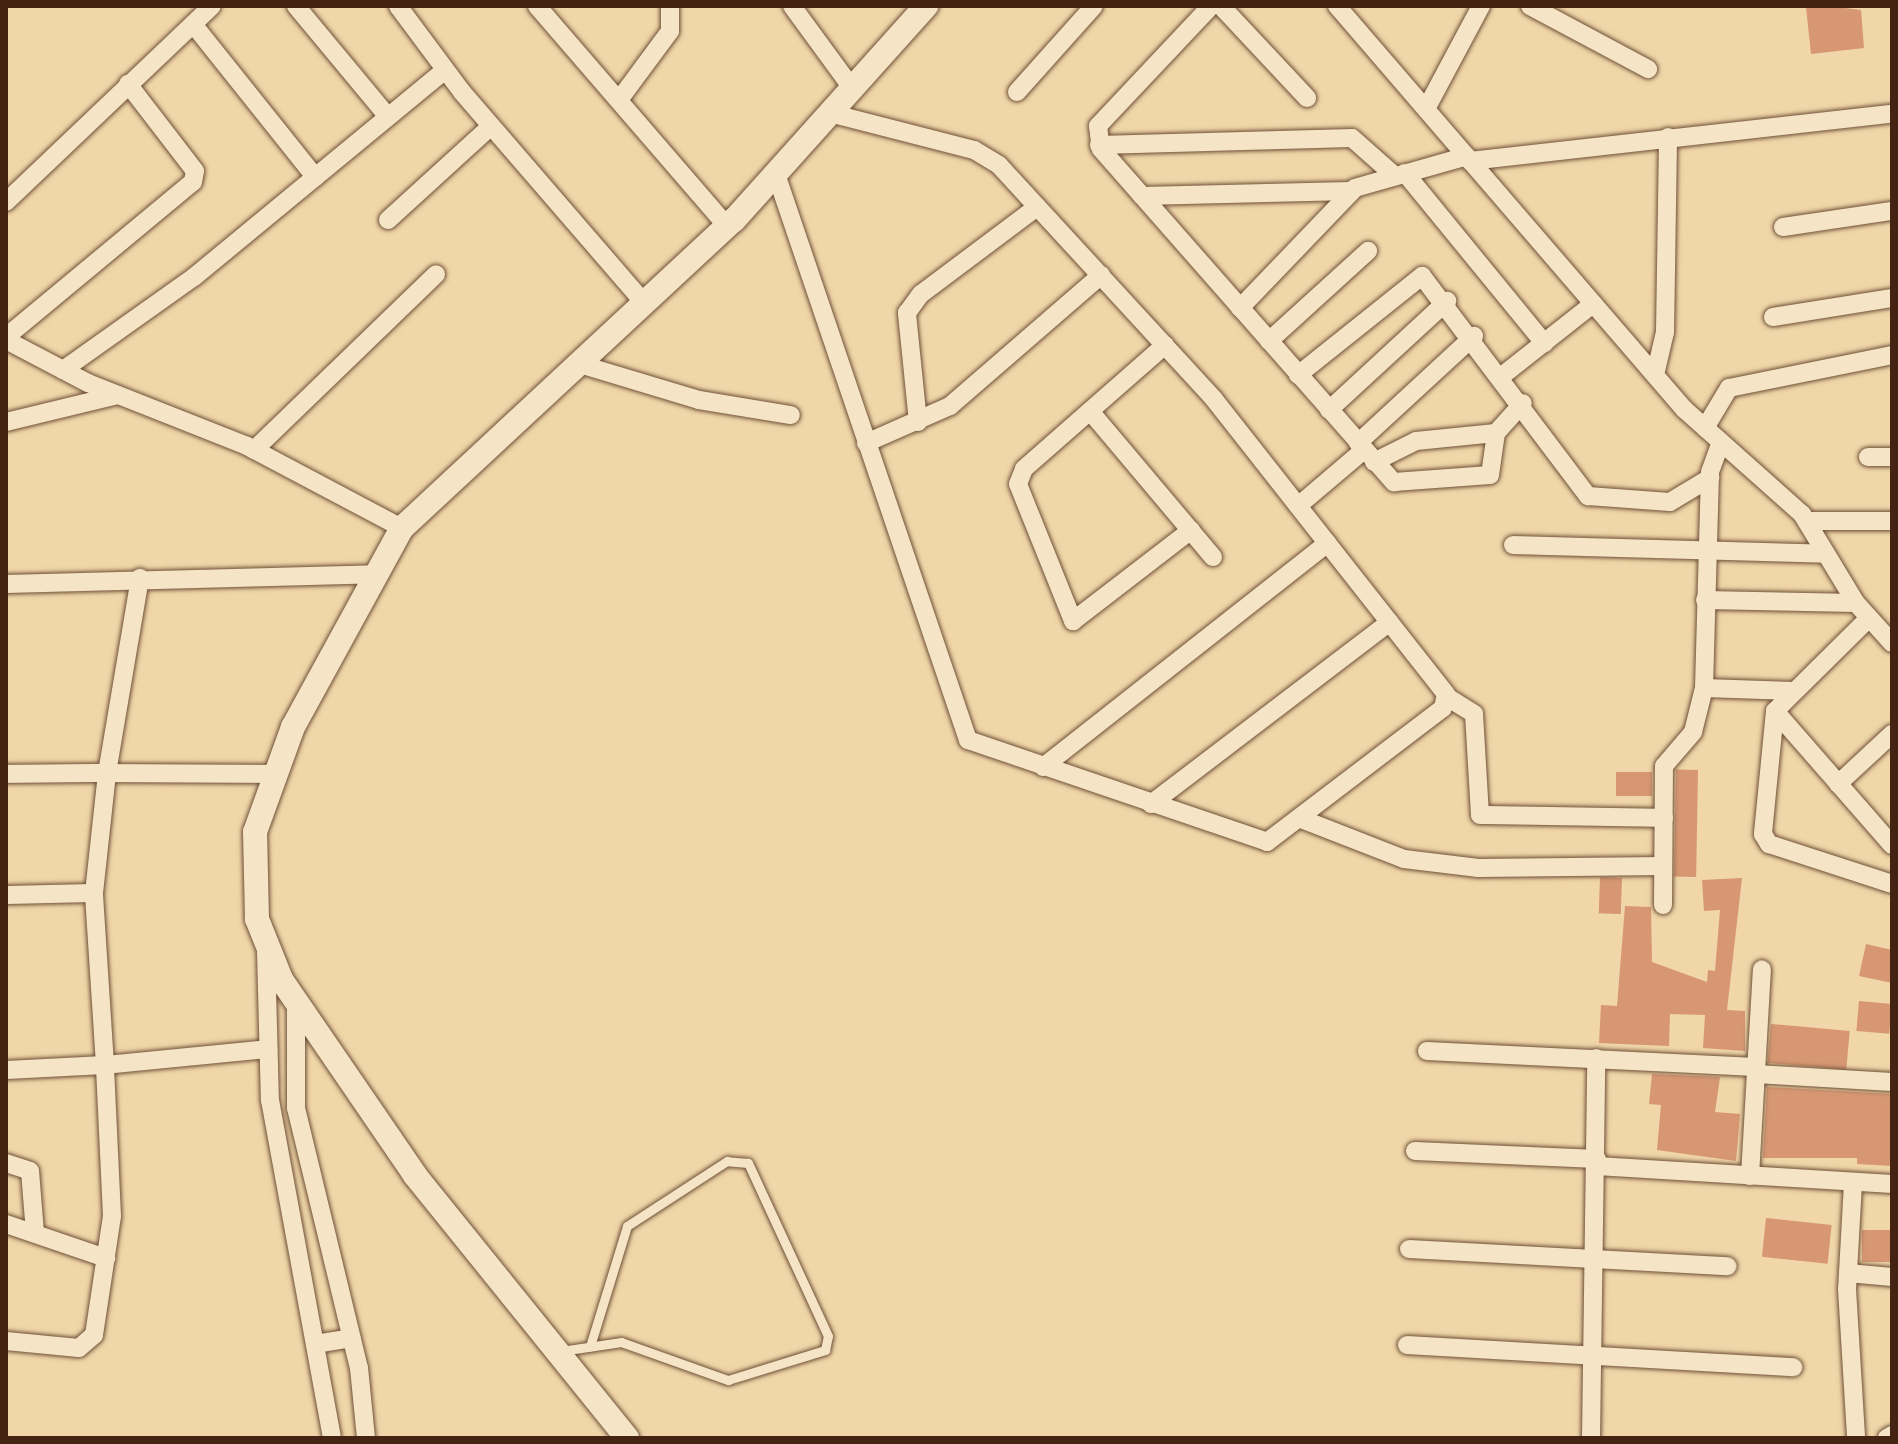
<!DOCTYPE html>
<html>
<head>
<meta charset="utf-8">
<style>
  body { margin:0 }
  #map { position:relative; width:1898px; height:1444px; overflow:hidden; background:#f0d6a8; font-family:"IM FELL DW Pica",serif }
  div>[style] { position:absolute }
  .building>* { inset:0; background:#d79773; transform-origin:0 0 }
  .roads { filter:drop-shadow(0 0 2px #6f5038) drop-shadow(0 0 2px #6f5038) }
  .lane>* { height:9px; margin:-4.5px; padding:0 4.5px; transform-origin:4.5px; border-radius:4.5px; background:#f5e4c6 }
  .street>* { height:18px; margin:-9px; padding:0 9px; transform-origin:9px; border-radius:9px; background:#f5e4c6 }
  .secondary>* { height:24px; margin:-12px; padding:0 12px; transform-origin:12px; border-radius:12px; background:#f5e4c6 }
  span { translate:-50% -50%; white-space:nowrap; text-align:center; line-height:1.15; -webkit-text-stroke:6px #f5e4c6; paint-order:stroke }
  .frame { position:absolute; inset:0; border:8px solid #442313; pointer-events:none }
</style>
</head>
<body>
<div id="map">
  <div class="building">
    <i style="clip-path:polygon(1829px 6px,1861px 10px,1864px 48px,1811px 54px,1806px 7px)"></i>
    <i style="left:1698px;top:770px;width:107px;height:22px;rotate:91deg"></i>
    <i style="left:1616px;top:772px;width:36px;height:24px"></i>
    <i style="left:1622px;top:878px;width:36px;height:22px;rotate:92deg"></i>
    <i style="clip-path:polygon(1742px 878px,1727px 1010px,1745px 1011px,1745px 1051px,1703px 1048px,1705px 1015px,1670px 1014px,1669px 1046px,1599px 1043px,1601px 1005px,1617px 1006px,1625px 906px,1651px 907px,1652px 962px,1707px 982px,1708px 970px,1715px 971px,1720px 910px,1704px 911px,1702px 880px)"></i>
    <i style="clip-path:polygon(1866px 944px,1892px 950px,1892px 983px,1859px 976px)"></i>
    <i style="left:1859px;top:1001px;width:33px;height:30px;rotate:5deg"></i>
    <i style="left:1771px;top:1024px;width:79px;height:39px;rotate:5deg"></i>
    <i style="clip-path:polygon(1652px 1074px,1720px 1077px,1715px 1112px,1740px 1114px,1736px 1161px,1657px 1150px,1661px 1105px,1649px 1104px)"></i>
    <i style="clip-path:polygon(1767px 1087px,1892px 1094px,1892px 1166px,1857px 1164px,1857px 1158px,1763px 1158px)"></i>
    <i style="left:1766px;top:1218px;width:66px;height:39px;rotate:6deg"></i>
    <i style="left:1862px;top:1230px;width:30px;height:32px"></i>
  </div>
  <div class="roads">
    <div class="lane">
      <i style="left:561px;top:1351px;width:61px;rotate:-8.5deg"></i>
      <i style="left:621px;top:1342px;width:114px;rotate:19.6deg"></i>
      <i style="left:728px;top:1380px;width:102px;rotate:-17.2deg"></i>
      <i style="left:825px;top:1350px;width:14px;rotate:-78deg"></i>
      <i style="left:828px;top:1336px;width:191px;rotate:-114.8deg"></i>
      <i style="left:748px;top:1163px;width:21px;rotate:-175deg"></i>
      <i style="left:727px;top:1161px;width:119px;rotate:147deg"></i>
      <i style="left:627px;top:1226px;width:126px;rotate:107.1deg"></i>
    </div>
    <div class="street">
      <i style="left:296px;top:6px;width:144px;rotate:50.3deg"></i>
      <i style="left:398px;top:6px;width:107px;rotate:53.3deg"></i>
      <i style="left:462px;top:92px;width:277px;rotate:49.2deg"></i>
      <i style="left:537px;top:6px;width:291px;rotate:49.2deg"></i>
      <i style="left:792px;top:6px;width:102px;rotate:53.8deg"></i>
      <i style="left:1211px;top:6px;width:165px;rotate:133.3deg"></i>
      <i style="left:1098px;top:126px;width:23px;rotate:83deg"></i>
      <i style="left:1101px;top:149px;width:444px;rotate:48.7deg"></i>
      <i style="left:1394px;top:482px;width:96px;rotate:-4.2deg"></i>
      <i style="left:1490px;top:475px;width:42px;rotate:-81.9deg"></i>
      <i style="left:1496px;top:433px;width:40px;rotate:-48deg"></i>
      <i style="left:1221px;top:6px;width:126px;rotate:46.9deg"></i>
      <i style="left:1337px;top:6px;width:532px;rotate:49.27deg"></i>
      <i style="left:1684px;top:409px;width:158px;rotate:41.7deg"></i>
      <i style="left:1802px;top:514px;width:104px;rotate:58.8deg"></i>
      <i style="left:1856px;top:603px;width:54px;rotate:48deg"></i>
      <i style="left:1530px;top:6px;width:134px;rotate:28.1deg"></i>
      <i style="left:193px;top:24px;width:196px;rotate:51.4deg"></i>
      <i style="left:1017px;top:92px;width:115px;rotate:-48.2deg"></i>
      <i style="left:619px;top:100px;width:86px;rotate:-53.5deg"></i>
      <i style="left:670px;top:31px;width:25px;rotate:-90deg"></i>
      <i style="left:1426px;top:109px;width:117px;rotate:-61.9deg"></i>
      <i style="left:1099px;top:145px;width:253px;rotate:-1.6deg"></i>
      <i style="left:1352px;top:138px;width:57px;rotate:41.5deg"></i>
      <i style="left:1470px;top:161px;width:425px;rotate:-6.4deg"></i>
      <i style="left:1405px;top:173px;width:220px;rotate:50.7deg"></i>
      <i style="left:776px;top:174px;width:598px;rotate:71.26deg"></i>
      <i style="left:968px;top:740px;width:316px;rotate:18.8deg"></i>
      <i style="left:1267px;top:842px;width:221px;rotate:-37.3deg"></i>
      <i style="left:1443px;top:708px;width:14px;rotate:-78deg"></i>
      <i style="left:1446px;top:694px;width:375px;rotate:-128.2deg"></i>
      <i style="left:1214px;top:399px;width:318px;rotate:-132.6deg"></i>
      <i style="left:999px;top:165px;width:29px;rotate:-149deg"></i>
      <i style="left:974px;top:150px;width:149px;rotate:-165.6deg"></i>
      <i style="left:1142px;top:196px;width:208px;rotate:-1.4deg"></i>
      <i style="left:6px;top:202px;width:284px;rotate:-43.6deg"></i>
      <i style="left:388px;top:220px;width:139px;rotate:-42.4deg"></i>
      <i style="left:1783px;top:227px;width:110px;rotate:-8.4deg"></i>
      <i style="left:1240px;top:308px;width:166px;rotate:-46.2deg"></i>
      <i style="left:1355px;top:188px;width:116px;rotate:-15.9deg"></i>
      <i style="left:1773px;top:317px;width:121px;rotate:-9.1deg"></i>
      <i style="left:6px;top:337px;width:243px;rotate:-39.7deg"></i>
      <i style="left:193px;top:182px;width:11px;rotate:-80deg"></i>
      <i style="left:195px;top:171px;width:110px;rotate:-127.6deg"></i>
      <i style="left:6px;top:340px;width:93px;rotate:27.7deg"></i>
      <i style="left:88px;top:383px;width:171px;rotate:21.6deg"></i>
      <i style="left:247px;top:446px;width:175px;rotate:27.9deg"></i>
      <i style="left:1269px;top:341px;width:134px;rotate:-42.3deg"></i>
      <i style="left:1165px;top:345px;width:188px;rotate:138.7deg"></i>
      <i style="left:1024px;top:469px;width:16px;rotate:112deg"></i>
      <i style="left:1018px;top:484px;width:148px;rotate:68.1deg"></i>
      <i style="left:1073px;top:621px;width:149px;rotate:-37.6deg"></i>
      <i style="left:576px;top:363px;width:128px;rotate:16.7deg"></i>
      <i style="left:699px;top:400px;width:93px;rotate:9.3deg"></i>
      <i style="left:63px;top:370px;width:161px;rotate:-35.4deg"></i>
      <i style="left:194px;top:277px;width:325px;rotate:-39.5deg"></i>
      <i style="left:1298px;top:375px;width:159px;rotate:-38.6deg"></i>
      <i style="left:1422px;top:276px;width:276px;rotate:53deg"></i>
      <i style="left:1588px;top:496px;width:82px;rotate:4.2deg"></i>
      <i style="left:1670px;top:502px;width:47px;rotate:-31deg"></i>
      <i style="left:1503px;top:375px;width:115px;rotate:-38.3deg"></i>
      <i style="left:1655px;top:375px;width:44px;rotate:-76.9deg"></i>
      <i style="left:1665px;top:332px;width:195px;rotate:-89.1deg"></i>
      <i style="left:1329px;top:410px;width:161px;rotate:-42.7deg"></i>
      <i style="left:1090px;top:411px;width:191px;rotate:49.9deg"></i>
      <i style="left:6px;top:422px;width:115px;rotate:-13.6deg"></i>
      <i style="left:918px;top:422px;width:110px;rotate:-95.8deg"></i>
      <i style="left:907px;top:313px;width:24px;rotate:-54deg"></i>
      <i style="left:921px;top:294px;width:145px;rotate:-36.9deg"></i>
      <i style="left:1705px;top:428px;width:47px;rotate:-59deg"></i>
      <i style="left:1729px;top:388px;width:166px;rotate:-11.4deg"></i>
      <i style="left:866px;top:443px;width:92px;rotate:-23.8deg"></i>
      <i style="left:950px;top:406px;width:200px;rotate:-40.9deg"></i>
      <i style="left:1358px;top:443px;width:158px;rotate:-42.7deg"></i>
      <i style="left:254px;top:450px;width:253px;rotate:-44deg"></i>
      <i style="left:1868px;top:457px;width:24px"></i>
      <i style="left:1374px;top:462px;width:47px;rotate:-26.6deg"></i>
      <i style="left:1416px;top:441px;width:80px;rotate:-5.7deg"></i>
      <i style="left:1298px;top:506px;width:87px;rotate:-40.3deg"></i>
      <i style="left:1807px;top:521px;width:85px"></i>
      <i style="left:1513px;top:545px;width:313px;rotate:1.6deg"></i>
      <i style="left:6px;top:584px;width:370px;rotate:-1.5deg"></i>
      <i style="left:1705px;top:600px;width:151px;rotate:1.1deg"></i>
      <i style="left:1869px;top:618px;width:132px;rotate:135.3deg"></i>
      <i style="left:1775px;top:711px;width:124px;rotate:95.6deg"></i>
      <i style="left:1763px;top:834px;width:12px;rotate:59deg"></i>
      <i style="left:1769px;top:844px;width:129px;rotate:18deg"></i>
      <i style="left:1704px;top:688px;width:89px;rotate:1.9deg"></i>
      <i style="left:1447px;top:697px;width:32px;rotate:32deg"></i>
      <i style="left:1474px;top:714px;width:101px;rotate:86.6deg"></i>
      <i style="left:1480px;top:815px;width:184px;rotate:0.9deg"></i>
      <i style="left:1775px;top:711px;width:178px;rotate:48.9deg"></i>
      <i style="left:1043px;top:767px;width:362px;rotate:-38.2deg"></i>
      <i style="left:6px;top:774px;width:101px;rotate:-0.6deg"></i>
      <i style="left:107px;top:773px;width:198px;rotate:-80.4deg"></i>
      <i style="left:1838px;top:784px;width:74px;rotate:-42.8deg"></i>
      <i style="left:1151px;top:804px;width:300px;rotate:-37.3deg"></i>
      <i style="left:1304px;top:820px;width:107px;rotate:21.3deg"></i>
      <i style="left:1404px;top:859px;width:75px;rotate:6.9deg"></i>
      <i style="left:1478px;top:868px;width:185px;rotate:-0.6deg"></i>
      <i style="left:6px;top:895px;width:88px;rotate:-1.3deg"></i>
      <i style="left:1663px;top:905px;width:139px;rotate:-89.6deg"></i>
      <i style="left:1664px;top:766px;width:45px;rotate:-49.5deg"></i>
      <i style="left:1693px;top:732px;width:45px;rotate:-76deg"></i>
      <i style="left:1704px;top:688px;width:216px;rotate:-88.4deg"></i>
      <i style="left:1710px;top:472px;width:32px;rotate:-70deg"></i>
      <i style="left:266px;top:951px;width:149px;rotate:88.5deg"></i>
      <i style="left:270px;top:1100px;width:344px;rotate:79.6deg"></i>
      <i style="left:296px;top:1002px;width:106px;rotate:90deg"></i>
      <i style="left:296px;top:1108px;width:268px;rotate:76.4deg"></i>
      <i style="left:359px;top:1368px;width:70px;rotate:84.3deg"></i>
      <i style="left:1427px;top:1051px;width:329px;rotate:2.8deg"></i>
      <i style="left:6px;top:1070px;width:99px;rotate:-2.9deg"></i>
      <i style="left:105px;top:1065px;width:172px;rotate:-93.7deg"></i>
      <i style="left:94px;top:893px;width:121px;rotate:-83.8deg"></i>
      <i style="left:107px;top:773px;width:169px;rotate:0.3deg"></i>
      <i style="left:1756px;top:1074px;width:136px;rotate:3.4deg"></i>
      <i style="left:1415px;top:1151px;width:182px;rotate:2.5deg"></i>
      <i style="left:6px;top:1163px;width:25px;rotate:18deg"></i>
      <i style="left:30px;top:1171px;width:62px;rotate:85.4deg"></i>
      <i style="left:1597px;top:1166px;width:296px;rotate:3.5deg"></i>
      <i style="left:1750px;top:1176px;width:207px;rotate:-86.7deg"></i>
      <i style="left:1853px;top:1183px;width:106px;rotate:93.2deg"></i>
      <i style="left:1847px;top:1289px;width:149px;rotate:86.5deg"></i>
      <i style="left:6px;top:1224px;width:106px;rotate:18.8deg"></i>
      <i style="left:1409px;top:1249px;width:319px;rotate:3.1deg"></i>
      <i style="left:1848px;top:1273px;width:44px;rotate:5.2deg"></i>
      <i style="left:6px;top:1341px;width:73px;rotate:5.5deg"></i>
      <i style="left:79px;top:1348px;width:20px;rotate:-41deg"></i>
      <i style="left:94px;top:1335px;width:120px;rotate:-81.4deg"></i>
      <i style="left:112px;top:1216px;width:151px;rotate:-92.7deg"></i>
      <i style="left:105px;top:1065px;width:164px;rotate:-5.6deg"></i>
      <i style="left:315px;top:1344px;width:37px;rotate:-9deg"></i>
      <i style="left:1407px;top:1345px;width:387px;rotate:3.3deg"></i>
      <i style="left:1591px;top:1438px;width:380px;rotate:-89.2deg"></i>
      <i style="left:1887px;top:1438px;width:6px;rotate:-31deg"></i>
    </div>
    <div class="secondary">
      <i style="left:627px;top:1438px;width:338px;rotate:-128.9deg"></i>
      <i style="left:415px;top:1175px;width:237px;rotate:-124.4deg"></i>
      <i style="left:281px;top:979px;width:65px;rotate:-111.8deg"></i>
      <i style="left:257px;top:919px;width:87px;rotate:-91.3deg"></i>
      <i style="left:255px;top:832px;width:112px;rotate:-70.1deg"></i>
      <i style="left:293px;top:727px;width:227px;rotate:-61.3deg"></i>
      <i style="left:402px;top:528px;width:453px;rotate:-42.9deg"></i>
      <i style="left:734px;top:220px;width:288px;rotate:-48.1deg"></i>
    </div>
  </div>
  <div class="frame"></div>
</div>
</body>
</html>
